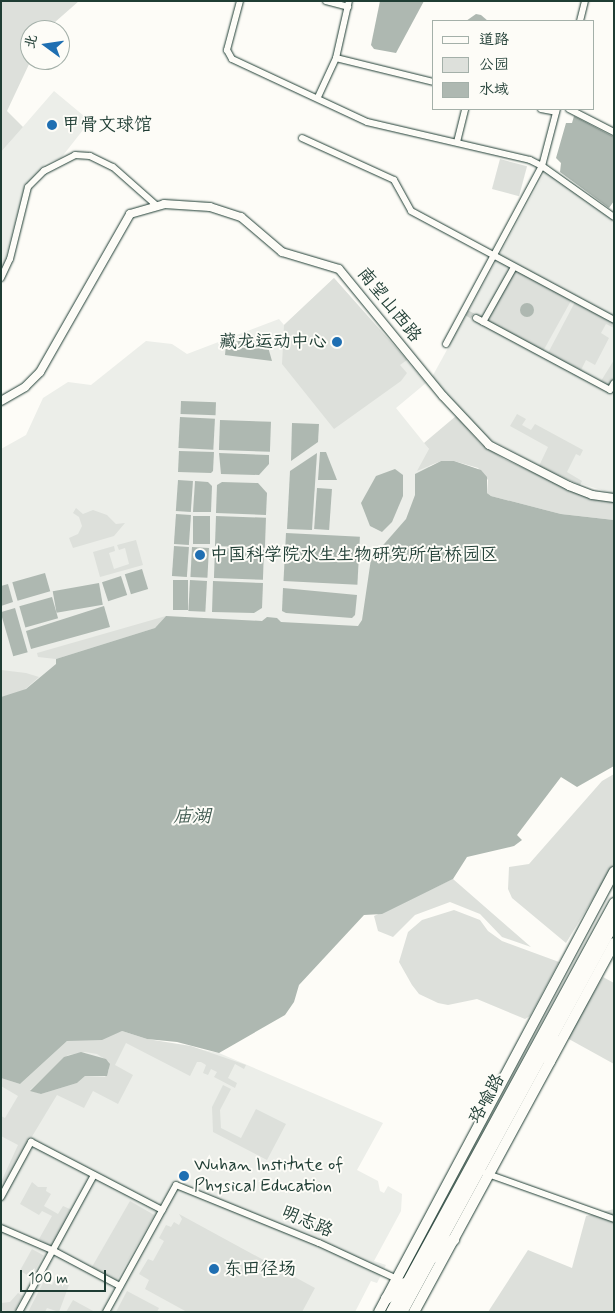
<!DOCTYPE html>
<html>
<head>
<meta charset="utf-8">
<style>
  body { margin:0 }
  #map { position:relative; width:615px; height:1313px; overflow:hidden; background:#fdfcf7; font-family:Mynerve,"LXGW WenKai TC",sans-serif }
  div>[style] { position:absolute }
  .built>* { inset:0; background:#eceee9 }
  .green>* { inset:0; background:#dde0db; transform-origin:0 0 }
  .water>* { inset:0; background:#aeb8b1; transform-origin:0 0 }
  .round { border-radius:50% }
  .minor-tunnel>* { height:6px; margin-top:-3px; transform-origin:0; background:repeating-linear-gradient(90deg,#d1d6d0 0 6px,transparent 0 9px) }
  .roads { filter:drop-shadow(0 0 1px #1f3d34) drop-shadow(0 0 1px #1f3d34) }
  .minor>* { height:6px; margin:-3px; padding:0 3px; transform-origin:3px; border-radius:3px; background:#fdfcf7 }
  .tertiary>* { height:8px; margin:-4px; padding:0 4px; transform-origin:4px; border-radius:4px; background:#fdfcf7 }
  .primary>* { height:10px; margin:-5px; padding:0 5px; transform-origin:5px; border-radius:5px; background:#fdfcf7 }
  .trunk>* { height:11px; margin:-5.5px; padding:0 5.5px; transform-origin:5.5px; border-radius:5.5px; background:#fdfcf7 }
  .dots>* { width:14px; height:14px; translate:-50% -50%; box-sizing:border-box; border:2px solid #fdfcf7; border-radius:50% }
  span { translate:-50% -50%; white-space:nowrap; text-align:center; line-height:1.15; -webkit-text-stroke:4px #fdfcf7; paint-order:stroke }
  .poi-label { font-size:18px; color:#1f3d34 }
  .left { translate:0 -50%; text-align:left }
  .right { translate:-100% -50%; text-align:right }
  .street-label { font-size:18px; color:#1f3d34 }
  .water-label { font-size:19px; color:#435c53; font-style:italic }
  .frame { position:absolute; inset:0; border:2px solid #1f3d34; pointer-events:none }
  .legend { position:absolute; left:432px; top:20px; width:162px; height:90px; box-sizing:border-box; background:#fdfcf7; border:1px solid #a4b0a9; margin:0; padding:6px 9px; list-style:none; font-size:15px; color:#1f3d34 }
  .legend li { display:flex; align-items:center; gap:10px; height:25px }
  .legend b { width:25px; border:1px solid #a4b0a9 }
  .north { position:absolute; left:20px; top:20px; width:50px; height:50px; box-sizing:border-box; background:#fdfcf7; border:1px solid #a4b0a9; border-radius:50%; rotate:284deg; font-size:14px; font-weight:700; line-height:20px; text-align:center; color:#1f3d34 }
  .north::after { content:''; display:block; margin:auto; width:18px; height:22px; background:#1f6fb2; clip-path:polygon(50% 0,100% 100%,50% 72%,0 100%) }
  .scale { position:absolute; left:20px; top:1270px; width:86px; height:22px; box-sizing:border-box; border:2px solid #1f3d34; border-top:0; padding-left:6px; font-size:15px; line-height:18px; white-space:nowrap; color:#1f3d34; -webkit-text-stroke:4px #fdfcf7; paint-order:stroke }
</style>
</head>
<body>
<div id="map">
  <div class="built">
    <i style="clip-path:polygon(54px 91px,90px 121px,61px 158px,46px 163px,25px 186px,1px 275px,1px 152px)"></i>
    <i style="clip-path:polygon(545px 172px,614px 221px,614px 494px,560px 477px,484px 436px,432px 377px)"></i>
    <i style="clip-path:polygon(334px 278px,426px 383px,396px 408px,429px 449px,430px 484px,368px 626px,1px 708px,1px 449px,26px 435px,43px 398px,68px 382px,91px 385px,146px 341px,172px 344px,187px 354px,279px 319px,284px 325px)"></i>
    <i style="clip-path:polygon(147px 1039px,219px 1053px,383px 1123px,357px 1170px,378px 1181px,380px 1191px,384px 1193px,388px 1186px,402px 1194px,401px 1211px,374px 1261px,386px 1265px,377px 1283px,371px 1281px,355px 1312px,1px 1312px,1px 1078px,69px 1040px)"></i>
  </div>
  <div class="green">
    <i style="clip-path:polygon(1px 1px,79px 1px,46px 30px,30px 30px,31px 60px,7px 111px,23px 127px,1px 152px)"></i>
    <i style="left:500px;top:159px;width:28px;height:31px;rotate:15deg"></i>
    <i style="left:516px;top:270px;width:63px;height:59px;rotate:29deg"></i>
    <i style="clip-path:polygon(334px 278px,407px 360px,400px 365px,407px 373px,401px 381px,334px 429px,282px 364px,284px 325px)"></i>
    <i style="clip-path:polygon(575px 302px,614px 323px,614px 328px,606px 324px,601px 333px,609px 338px,595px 365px,586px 360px,581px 370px,548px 353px)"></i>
    <i style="clip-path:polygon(614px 360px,614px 379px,610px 386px,601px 381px)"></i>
    <i style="clip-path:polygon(517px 414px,526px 419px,522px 425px,531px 430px,535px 424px,583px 450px,580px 456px,576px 454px,567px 472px,582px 481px,580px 485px,539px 466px,548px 447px,510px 426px)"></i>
    <i style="clip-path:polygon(456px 416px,481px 444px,504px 459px,589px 498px,614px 502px,614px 520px,561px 514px,491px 496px,487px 493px,488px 480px,478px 468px,454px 461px,441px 461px,417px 471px,429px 449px,424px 443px)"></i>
    <i style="clip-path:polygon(76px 508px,83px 514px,93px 510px,107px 515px,116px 524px,125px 523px,114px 536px,73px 548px,69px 538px,78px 534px,82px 526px,79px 517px,73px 513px)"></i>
    <i style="clip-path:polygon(136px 540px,143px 565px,100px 577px,93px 552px,114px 546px,115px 551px,109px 553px,114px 569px,129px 564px,125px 548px,119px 550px,117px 545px)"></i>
    <i style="clip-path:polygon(166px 616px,155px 628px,56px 659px,38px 657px,37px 653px)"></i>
    <i style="clip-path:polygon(1px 670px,26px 673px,39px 677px,22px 692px,1px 697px)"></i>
    <i style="clip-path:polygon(614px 774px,614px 864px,566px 943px,512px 898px,508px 889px,509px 867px,529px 864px,602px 781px)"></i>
    <i style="clip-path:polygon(453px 879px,531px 947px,502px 937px,480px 914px,450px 902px,415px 915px,393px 937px,378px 931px,374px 916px)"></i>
    <i style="clip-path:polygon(454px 910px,480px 920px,488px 931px,502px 941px,559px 962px,530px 1016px,525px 1019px,477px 999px,448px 1005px,438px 1003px,419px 994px,412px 985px,399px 962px,408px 932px,422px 920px)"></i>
    <i style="clip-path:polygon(603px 977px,614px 983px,614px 1064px,567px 1038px)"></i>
    <i style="clip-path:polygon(evenodd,122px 1031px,147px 1039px,191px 1046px,246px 1065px,244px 1069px,235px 1064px,228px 1078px,237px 1083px,235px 1088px,214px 1077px,217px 1072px,211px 1069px,208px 1075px,203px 1073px,206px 1065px,201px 1062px,197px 1062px,190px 1076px,126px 1043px,115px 1065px,133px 1075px,118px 1104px,93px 1091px,84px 1108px,57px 1095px,4px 1183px,1px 1182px,18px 1145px,1px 1136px,1px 1116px,5px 1118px,18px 1096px,1px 1086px,1px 1078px,20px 1084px,67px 1041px,122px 1031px,85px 1052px,97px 1054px,109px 1062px,109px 1070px,105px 1077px,85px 1076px,77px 1083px,41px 1094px,30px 1090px,68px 1055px,85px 1052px)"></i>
    <i style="clip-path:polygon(223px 1085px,231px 1089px,220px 1110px,221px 1128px,241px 1138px,256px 1109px,286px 1124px,267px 1160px,213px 1132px,212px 1107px)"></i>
    <i style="clip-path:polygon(32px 1182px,38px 1187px,47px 1187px,46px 1191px,51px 1194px,44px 1206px,58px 1214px,63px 1206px,72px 1210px,52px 1247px,39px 1239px,52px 1216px,42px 1211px,39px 1215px,20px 1204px)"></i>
    <i style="left:130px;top:1201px;width:28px;height:77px;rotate:30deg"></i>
    <i style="clip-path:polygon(614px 1209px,614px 1312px,488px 1312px,528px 1250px,572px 1268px,586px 1216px)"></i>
    <i style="clip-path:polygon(179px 1214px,315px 1288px,302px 1312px,187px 1312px,145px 1289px,149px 1280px,139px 1274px,148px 1259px,153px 1261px,164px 1241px,159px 1238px,166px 1225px,171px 1227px,174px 1222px,179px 1225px,182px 1219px)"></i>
    <i style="left:32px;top:1249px;width:13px;height:25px;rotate:29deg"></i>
    <i style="clip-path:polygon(56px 1278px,69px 1285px,59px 1312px,47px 1308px,45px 1312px,28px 1312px,44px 1281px,52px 1285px)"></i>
    <i style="clip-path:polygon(127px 1291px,159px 1308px,157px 1312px,116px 1312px)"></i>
    <i style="clip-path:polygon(18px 1293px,23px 1296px,14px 1312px,1px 1310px,1px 1303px,10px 1302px)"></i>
    <i style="clip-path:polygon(73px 1300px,95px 1312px,66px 1312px)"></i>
  </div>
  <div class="water">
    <i style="clip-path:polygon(380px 1px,424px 1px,396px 53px,374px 49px,371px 45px)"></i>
    <i style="clip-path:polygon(476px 14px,481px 15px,488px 21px,466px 21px)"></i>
    <i style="clip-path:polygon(574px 116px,614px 137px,614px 201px,609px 208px,560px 172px,561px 163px,556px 158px,566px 123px,572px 123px)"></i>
    <i class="round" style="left:520px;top:303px;width:14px;height:14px"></i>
    <i style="clip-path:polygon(264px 333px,272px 361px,225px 355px,226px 345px)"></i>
    <i style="left:181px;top:401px;width:35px;height:13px;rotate:2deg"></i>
    <i style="left:180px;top:417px;width:35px;height:31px;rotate:3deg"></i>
    <i style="left:220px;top:420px;width:51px;height:30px;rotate:2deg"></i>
    <i style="clip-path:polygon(292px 423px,319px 424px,318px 442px,291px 461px)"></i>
    <i style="clip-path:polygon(179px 451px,214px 452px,213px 471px,211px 473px,178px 472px)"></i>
    <i style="clip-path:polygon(320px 452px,326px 452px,337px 480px,318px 480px)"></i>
    <i style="clip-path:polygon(219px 453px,269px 455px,269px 464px,259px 475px,221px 474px)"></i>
    <i style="clip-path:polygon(317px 453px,312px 530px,287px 529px,290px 471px)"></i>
    <i style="clip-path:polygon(441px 461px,454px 461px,481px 470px,487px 477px,487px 493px,491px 496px,561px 514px,614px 520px,614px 766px,577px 787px,561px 777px,517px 835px,522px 840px,514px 846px,467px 857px,453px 879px,382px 914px,364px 915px,299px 985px,294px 1002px,285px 1015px,219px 1053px,177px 1042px,147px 1039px,122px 1031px,102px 1040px,67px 1041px,20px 1084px,1px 1078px,1px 697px,26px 689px,56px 664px,56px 659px,155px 628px,166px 616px,262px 621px,267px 617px,277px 618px,281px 622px,358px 626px,362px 620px,371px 559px,406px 519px,415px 495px,415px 474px)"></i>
    <i style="clip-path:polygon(395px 469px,403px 475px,403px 496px,392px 522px,382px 532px,370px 526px,361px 503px,376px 476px)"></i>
    <i style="left:178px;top:480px;width:15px;height:31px;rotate:4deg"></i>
    <i style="clip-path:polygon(195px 481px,208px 482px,212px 486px,211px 512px,193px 512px)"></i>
    <i style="clip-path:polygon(222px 482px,258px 483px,267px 493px,266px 515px,216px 513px,217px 485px)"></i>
    <i style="left:317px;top:488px;width:15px;height:41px;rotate:4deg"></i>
    <i style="left:176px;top:514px;width:15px;height:30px;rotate:4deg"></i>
    <i style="left:193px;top:516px;width:17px;height:28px"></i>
    <i style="left:216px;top:516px;width:50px;height:30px;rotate:2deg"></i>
    <i style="left:286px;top:533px;width:74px;height:48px;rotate:3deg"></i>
    <i style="left:174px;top:546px;width:15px;height:30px;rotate:4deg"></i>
    <i style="left:192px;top:547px;width:17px;height:30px;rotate:3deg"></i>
    <i style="left:215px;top:548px;width:49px;height:30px;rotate:2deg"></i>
    <i style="left:142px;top:569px;width:21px;height:18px;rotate:73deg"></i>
    <i style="left:45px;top:573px;width:19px;height:34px;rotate:74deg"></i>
    <i style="left:121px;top:576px;width:20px;height:20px;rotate:72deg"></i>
    <i style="left:173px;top:580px;width:15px;height:30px"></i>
    <i style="left:190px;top:580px;width:17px;height:31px;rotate:3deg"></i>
    <i style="clip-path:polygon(213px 581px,263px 583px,262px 608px,254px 613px,212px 612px)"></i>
    <i style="left:99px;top:583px;width:22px;height:47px;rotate:80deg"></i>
    <i style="clip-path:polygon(8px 584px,13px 602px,1px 606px,1px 586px)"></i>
    <i style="clip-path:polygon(283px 588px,357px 595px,355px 615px,352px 618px,286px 613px,282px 611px)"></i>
    <i style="left:52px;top:597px;width:22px;height:34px;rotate:74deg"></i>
    <i style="clip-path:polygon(104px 606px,110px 627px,31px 649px,26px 631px)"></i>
    <i style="left:15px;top:608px;width:46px;height:15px;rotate:74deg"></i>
    <i style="clip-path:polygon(81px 1052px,106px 1059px,110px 1064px,107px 1076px,85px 1076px,77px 1083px,41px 1094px,30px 1091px,64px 1057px)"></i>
  </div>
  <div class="minor-tunnel">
    <i style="left:467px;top:313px;width:10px;rotate:29deg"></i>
  </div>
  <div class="roads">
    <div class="minor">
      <i style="left:240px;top:1px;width:51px;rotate:104.9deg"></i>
      <i style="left:227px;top:50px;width:10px;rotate:61deg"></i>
      <i style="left:232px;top:59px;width:149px;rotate:25deg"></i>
      <i style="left:367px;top:122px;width:167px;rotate:13.1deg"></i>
      <i style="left:530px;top:160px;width:13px;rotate:27deg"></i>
      <i style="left:542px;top:166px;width:88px;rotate:35.3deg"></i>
      <i style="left:326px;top:1px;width:23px;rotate:15deg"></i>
      <i style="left:580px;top:21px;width:21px;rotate:-76deg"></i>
      <i style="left:336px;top:58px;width:101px;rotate:13.8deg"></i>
      <i style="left:318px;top:97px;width:43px;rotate:-65.2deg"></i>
      <i style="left:336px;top:58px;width:58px;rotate:-77.2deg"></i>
      <i style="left:541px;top:109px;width:15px;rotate:11deg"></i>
      <i style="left:569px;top:109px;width:51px;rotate:27.1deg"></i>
      <i style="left:302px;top:138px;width:101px;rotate:24.5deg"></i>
      <i style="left:394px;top:180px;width:35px;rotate:61deg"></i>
      <i style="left:411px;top:211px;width:230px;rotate:28.2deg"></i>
      <i style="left:457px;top:142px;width:34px;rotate:-76deg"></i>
      <i style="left:1px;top:278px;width:21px;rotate:-65deg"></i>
      <i style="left:10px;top:259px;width:74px;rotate:-76deg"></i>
      <i style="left:28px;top:187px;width:23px;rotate:-45deg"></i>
      <i style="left:44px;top:171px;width:35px;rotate:-27deg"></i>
      <i style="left:75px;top:155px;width:15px;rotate:4deg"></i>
      <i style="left:90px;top:156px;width:25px;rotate:26deg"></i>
      <i style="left:113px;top:167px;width:57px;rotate:41.5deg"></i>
      <i style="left:476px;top:318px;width:152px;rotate:28.2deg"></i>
      <i style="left:610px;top:390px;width:8px;rotate:-60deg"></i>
      <i style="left:483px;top:322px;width:63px;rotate:-60.6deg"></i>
      <i style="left:446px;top:344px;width:202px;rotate:-61.7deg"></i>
      <i style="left:542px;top:166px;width:59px;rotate:-75.3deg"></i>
      <i style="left:485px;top:1173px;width:137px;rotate:19.6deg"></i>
      <i style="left:1px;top:1197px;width:63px;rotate:-61.4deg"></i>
      <i style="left:31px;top:1142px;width:148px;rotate:27.4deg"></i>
      <i style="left:1px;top:1228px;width:56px;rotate:23.3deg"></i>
      <i style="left:52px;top:1250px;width:77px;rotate:27.9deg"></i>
      <i style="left:19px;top:1312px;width:156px;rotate:-61.3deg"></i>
      <i style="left:106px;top:1312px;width:145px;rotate:-61.1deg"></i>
      <i style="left:176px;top:1185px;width:154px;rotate:22.1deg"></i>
      <i style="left:319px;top:1243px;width:86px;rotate:24.8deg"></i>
    </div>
    <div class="tertiary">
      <i style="left:1px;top:401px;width:28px;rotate:-30deg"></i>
      <i style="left:25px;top:387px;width:21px;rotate:-45deg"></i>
      <i style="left:40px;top:372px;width:182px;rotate:-60.3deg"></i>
      <i style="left:130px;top:214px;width:35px;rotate:-16deg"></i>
      <i style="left:164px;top:204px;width:46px;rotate:3.7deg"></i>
      <i style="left:210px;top:207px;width:33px;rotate:18deg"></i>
      <i style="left:241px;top:217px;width:54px;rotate:40.5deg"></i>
      <i style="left:282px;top:252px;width:59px;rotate:16.6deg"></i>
      <i style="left:339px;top:269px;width:164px;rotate:50.7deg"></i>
      <i style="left:443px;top:396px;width:67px;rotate:46.8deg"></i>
      <i style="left:489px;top:445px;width:90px;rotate:27.1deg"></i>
      <i style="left:569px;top:486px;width:25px;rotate:21deg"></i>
      <i style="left:592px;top:495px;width:22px;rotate:8deg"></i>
    </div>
    <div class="primary">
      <i style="left:379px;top:1312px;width:499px;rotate:-61.9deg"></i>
      <i style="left:414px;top:1312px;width:420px;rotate:-61.5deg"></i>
    </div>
    <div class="trunk">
      <i style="left:549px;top:1061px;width:21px;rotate:-76deg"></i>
      <i style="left:435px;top:1256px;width:25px;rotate:-43deg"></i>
      <i style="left:386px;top:1298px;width:23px;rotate:-40deg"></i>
      <i style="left:391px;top:1312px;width:466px;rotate:-61.4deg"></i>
      <i style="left:401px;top:1312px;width:445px;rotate:-61.4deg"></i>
    </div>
  </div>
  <div class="dots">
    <i style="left:52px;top:125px;background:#1f6fb2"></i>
    <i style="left:337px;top:342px;background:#1f6fb2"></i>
    <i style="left:200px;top:555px;background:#1f6fb2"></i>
    <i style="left:184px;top:1176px;background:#1f6fb2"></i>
    <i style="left:214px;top:1269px;background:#1f6fb2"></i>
  </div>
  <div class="poi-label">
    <span class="left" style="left:62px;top:125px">甲骨文球馆</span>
    <span class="right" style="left:327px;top:342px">藏龙运动中心</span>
    <span class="left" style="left:210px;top:555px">中国科学院水生生物研究所官桥园区</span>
    <span class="left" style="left:194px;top:1176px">Wuhan Institute of<br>Physical Education</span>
    <span class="left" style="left:224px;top:1269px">东田径场</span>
  </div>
  <div class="street-label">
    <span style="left:389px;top:305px;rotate:51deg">南望山西路</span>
    <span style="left:487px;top:1099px;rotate:-61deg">珞喻路</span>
    <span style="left:307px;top:1222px;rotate:23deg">明志路</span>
  </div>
  <div class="water-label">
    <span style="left:192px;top:817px">庙湖</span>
  </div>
  <div class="frame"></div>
  <ul class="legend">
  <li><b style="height:6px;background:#fdfcf7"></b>道路</li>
  <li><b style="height:14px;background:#dde0db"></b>公园</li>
  <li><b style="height:14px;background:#aeb8b1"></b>水域</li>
  </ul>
  <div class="north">北</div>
  <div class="scale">100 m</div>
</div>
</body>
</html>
